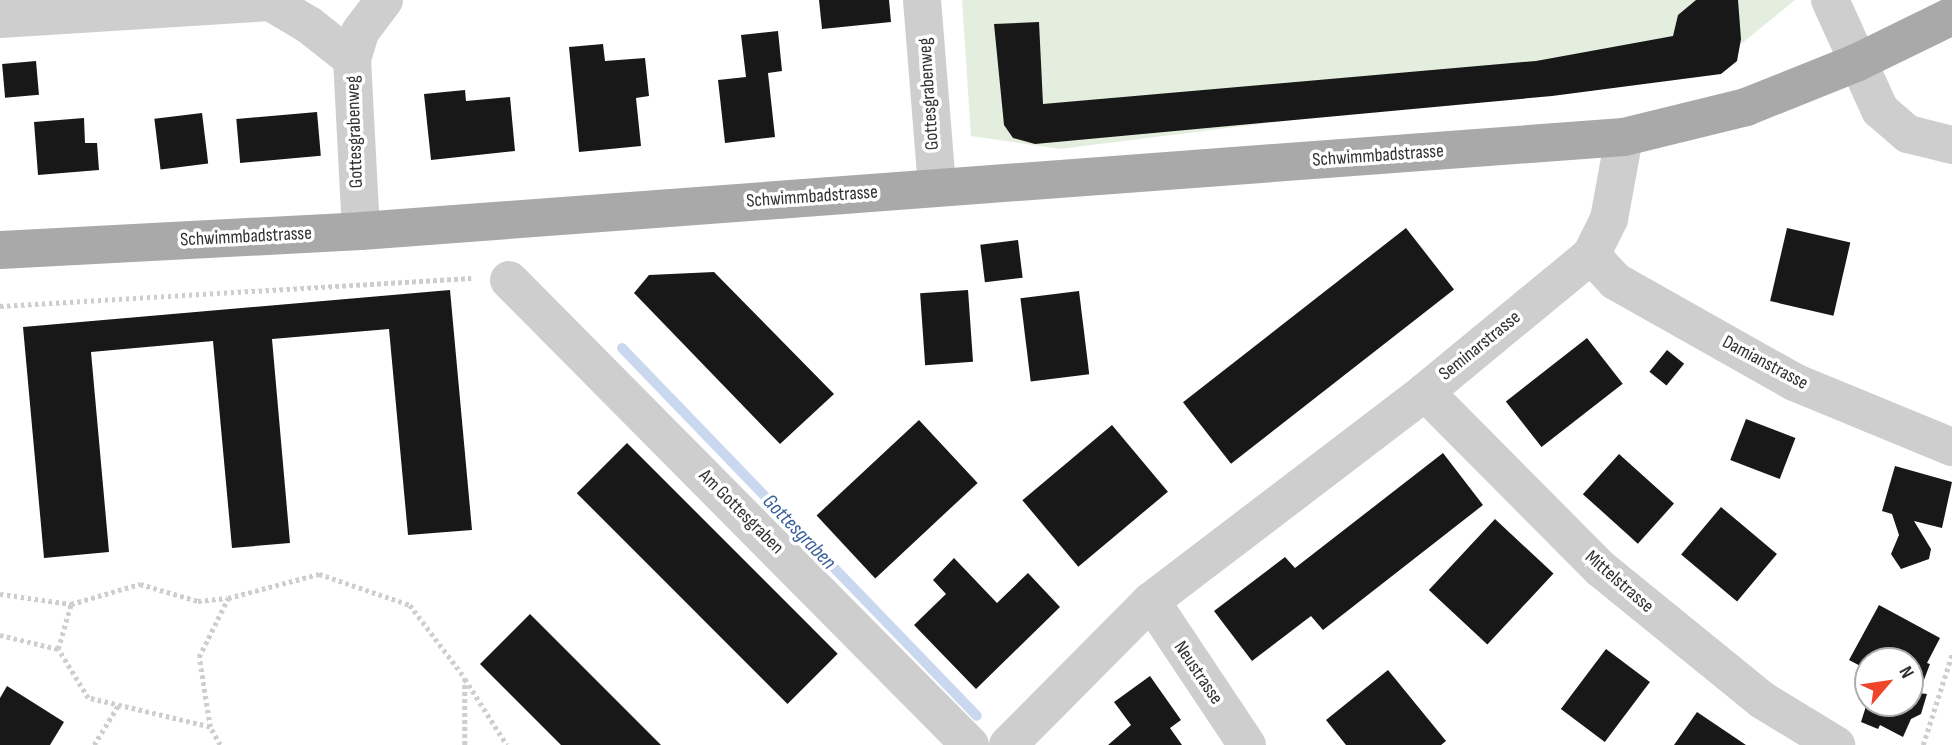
<!DOCTYPE html>
<html>
<head>
<meta charset="utf-8">
<style>
  body { margin:0 }
  #map { position:relative; width:1952px; height:745px; overflow:hidden; background:#fff; font-family:"Sofia Sans Condensed",sans-serif }
  div>[style] { position:absolute }
  .green>* { inset:0; background:#e3eede }
  .stream>* { height:10px; margin:-5px; padding:0 5px; transform-origin:5px; border-radius:5px; background:#cad8ef }
  .building>* { inset:0; background:#181818; transform-origin:0 0 }
  .path>* { height:4.5px; margin-top:-2.25px; transform-origin:0; background:repeating-linear-gradient(90deg,#cecece 0 3.5px,transparent 0 7px) }
  .minor>* { height:38px; margin:-19px; padding:0 19px; transform-origin:19px; border-radius:19px; background:#cecece }
  .major>* { height:38px; margin:-19px; padding:0 19px; transform-origin:19px; border-radius:19px; background:#a9a9a9 }
  span { translate:-50% -50%; white-space:nowrap; text-align:center; line-height:1.15; -webkit-text-stroke:7px #fff; paint-order:stroke }
  .street-label { font-size:19px; color:#313131 }
  .water-label { font-size:21px; color:#395f99; font-style:italic }
  .north { position:absolute; left:1854px; top:647px; width:70px; height:70px; box-sizing:border-box; background:#fff; border:2px solid #adadad; border-radius:50%; rotate:61deg; font-size:19px; font-weight:700; line-height:28px; text-align:center; color:#313131 }
  .north::after { content:''; display:block; margin:auto; width:24px; height:32px; background:#ef462b; clip-path:polygon(50% 0,100% 100%,50% 72%,0 100%) }
</style>
</head>
<body>
<div id="map">
  <div class="green">
    <i style="clip-path:polygon(962px 0,1795px 0,1713px 67px,1060px 149px,971px 136px)"></i>
  </div>
  <div class="stream">
    <i style="left:622px;top:348px;width:511px;rotate:46.03deg"></i>
  </div>
  <div class="building">
    <i style="clip-path:polygon(819px 0,889px 0,891px 22px,822px 29px)"></i>
    <i style="clip-path:polygon(1696px 0,1738px 0,1741px 39px,1737px 61px,1721px 74px,1552px 96px,1035px 144px,1013px 138px,1004px 125px,994px 24px,1039px 22px,1043px 104px,1536px 61px,1673px 36px,1678px 15px)"></i>
    <i style="clip-path:polygon(778px 31px,782px 71px,768px 73px,775px 137px,725px 143px,718px 80px,746px 77px,741px 35px)"></i>
    <i style="clip-path:polygon(603px 44px,605px 61px,645px 58px,649px 96px,636px 98px,641px 146px,579px 152px,569px 47px)"></i>
    <i style="left:36px;top:61px;width:34px;height:34px;rotate:85deg"></i>
    <i style="clip-path:polygon(465px 90px,466px 101px,510px 97px,515px 151px,431px 160px,424px 94px)"></i>
    <i style="left:317px;top:112px;width:44px;height:81px;rotate:85deg"></i>
    <i style="left:202px;top:113px;width:51px;height:48px;rotate:83deg"></i>
    <i style="clip-path:polygon(84px 118px,85px 143px,97px 143px,99px 170px,38px 175px,34px 122px)"></i>
    <i style="left:1406px;top:228px;width:78px;height:283px;rotate:52deg"></i>
    <i style="left:1787px;top:228px;width:65px;height:75px;rotate:13deg"></i>
    <i style="left:1018px;top:240px;width:38px;height:38px;rotate:83deg"></i>
    <i style="clip-path:polygon(714px 272px,834px 394px,780px 444px,634px 293px,649px 275px)"></i>
    <i style="clip-path:polygon(450px 290px,472px 530px,408px 535px,389px 329px,272px 339px,290px 543px,232px 548px,213px 341px,91px 352px,109px 552px,44px 558px,23px 327px)"></i>
    <i style="left:968px;top:290px;width:72px;height:48px;rotate:86deg"></i>
    <i style="left:1079px;top:291px;width:84px;height:59px;rotate:83deg"></i>
    <i style="left:1587px;top:338px;width:58px;height:103px;rotate:52deg"></i>
    <i style="left:1667px;top:350px;width:22px;height:28px;rotate:39deg"></i>
    <i style="left:1746px;top:419px;width:53px;height:44px;rotate:21deg"></i>
    <i style="left:919px;top:420px;width:86px;height:140px;rotate:47deg"></i>
    <i style="left:1112px;top:425px;width:87px;height:117px;rotate:50deg"></i>
    <i style="left:627px;top:443px;width:298px;height:71px;rotate:45deg"></i>
    <i style="clip-path:polygon(1443px 453px,1483px 505px,1323px 630px,1311px 616px,1252px 661px,1214px 611px,1285px 557px,1295px 568px)"></i>
    <i style="left:1619px;top:454px;width:74px;height:54px;rotate:42deg"></i>
    <i style="clip-path:polygon(1895px 466px,1952px 482px,1942px 528px,1914px 521px,1931px 549px,1929px 559px,1901px 569px,1891px 554px,1899px 535px,1892px 514px,1882px 511px)"></i>
    <i style="left:1721px;top:507px;width:73px;height:62px;rotate:40deg"></i>
    <i style="left:1495px;top:519px;width:80px;height:97px;rotate:43deg"></i>
    <i style="clip-path:polygon(954px 558px,997px 603px,1028px 573px,1060px 607px,976px 689px,914px 625px,946px 594px,933px 580px)"></i>
    <i style="clip-path:polygon(1879px 605px,1940px 638px,1927px 663px,1930px 664px,1919px 693px,1927px 694px,1921px 714px,1911px 719px,1903px 737px,1880px 725px,1878px 729px,1861px 722px,1867px 703px,1910px 703px,1910px 661px,1868px 661px,1868px 670px,1849px 660px)"></i>
    <i style="clip-path:polygon(530px 614px,661px 745px,561px 745px,480px 664px)"></i>
    <i style="left:1606px;top:649px;width:55px;height:75px;rotate:37deg"></i>
    <i style="clip-path:polygon(1388px 670px,1446px 741px,1441px 745px,1346px 745px,1326px 720px)"></i>
    <i style="clip-path:polygon(1150px 676px,1181px 720px,1170px 728px,1182px 745px,1108px 745px,1131px 725px,1114px 702px)"></i>
    <i style="clip-path:polygon(7px 686px,64px 722px,50px 745px,0 745px,0 698px)"></i>
    <i style="clip-path:polygon(1697px 712px,1746px 745px,1674px 745px)"></i>
  </div>
  <div class="path">
    <i style="left:0;top:306px;width:472px;rotate:-3.4deg"></i>
    <i style="left:0;top:594px;width:72px;rotate:8deg"></i>
    <i style="left:0;top:635px;width:60px;rotate:13.6deg"></i>
    <i style="left:465px;top:679px;width:78px;rotate:57.5deg"></i>
    <i style="left:210px;top:727px;width:125px;rotate:-166.6deg"></i>
    <i style="left:88px;top:698px;width:57px;rotate:-121.5deg"></i>
    <i style="left:58px;top:649px;width:47px;rotate:-73.9deg"></i>
    <i style="left:71px;top:604px;width:72px;rotate:-16.2deg"></i>
    <i style="left:140px;top:584px;width:60px;rotate:16.3deg"></i>
    <i style="left:198px;top:601px;width:29px;rotate:-6deg"></i>
    <i style="left:94px;top:745px;width:48px;rotate:-58.6deg"></i>
    <i style="left:220px;top:745px;width:21px;rotate:-119deg"></i>
    <i style="left:210px;top:727px;width:71px;rotate:-98.9deg"></i>
    <i style="left:199px;top:657px;width:66px;rotate:-63.8deg"></i>
    <i style="left:228px;top:598px;width:94px;rotate:-14.8deg"></i>
    <i style="left:319px;top:574px;width:96px;rotate:18.8deg"></i>
    <i style="left:410px;top:605px;width:91px;rotate:53deg"></i>
    <i style="left:465px;top:678px;width:67px;rotate:90deg"></i>
    <i style="left:1923px;top:745px;width:96px;rotate:-72.3deg"></i>
  </div>
  <div class="minor">
    <i style="left:922px;top:0;width:188px;rotate:85.4deg"></i>
    <i style="left:1830px;top:0;width:121px;rotate:65.6deg"></i>
    <i style="left:1880px;top:110px;width:37px;rotate:41deg"></i>
    <i style="left:1908px;top:134px;width:45px;rotate:14deg"></i>
    <i style="left:0;top:19px;width:271px;rotate:-3.6deg"></i>
    <i style="left:270px;top:2px;width:45px;rotate:30.5deg"></i>
    <i style="left:309px;top:25px;width:55px;rotate:38.3deg"></i>
    <i style="left:361px;top:231px;width:172px;rotate:-93deg"></i>
    <i style="left:352px;top:59px;width:28px;rotate:-73deg"></i>
    <i style="left:360px;top:32px;width:40px;rotate:-53deg"></i>
    <i style="left:1591px;top:255px;width:35px;rotate:47deg"></i>
    <i style="left:1615px;top:281px;width:206px;rotate:29.4deg"></i>
    <i style="left:1794px;top:382px;width:171px;rotate:22.4deg"></i>
    <i style="left:509px;top:280px;width:655px;rotate:45.25deg"></i>
    <i style="left:1425px;top:392px;width:250px;rotate:45.2deg"></i>
    <i style="left:1601px;top:569px;width:208px;rotate:39.1deg"></i>
    <i style="left:1762px;top:700px;width:87px;rotate:31.3deg"></i>
    <i style="left:1151px;top:601px;width:173px;rotate:56.3deg"></i>
    <i style="left:1008px;top:745px;width:203px;rotate:-45.2deg"></i>
    <i style="left:1151px;top:601px;width:345px;rotate:-37.3deg"></i>
    <i style="left:1425px;top:392px;width:215px;rotate:-39.5deg"></i>
    <i style="left:1591px;top:255px;width:40px;rotate:-63.4deg"></i>
    <i style="left:1609px;top:219px;width:83px;rotate:-79.6deg"></i>
  </div>
  <div class="major">
    <i style="left:0;top:250px;width:361px;rotate:-3deg"></i>
    <i style="left:361px;top:231px;width:1266px;rotate:-4.26deg"></i>
    <i style="left:1624px;top:137px;width:126px;rotate:-13.8deg"></i>
    <i style="left:1746px;top:107px;width:118px;rotate:-21.8deg"></i>
    <i style="left:1856px;top:63px;width:107px;rotate:-26.1deg"></i>
  </div>
  <div class="street-label">
    <span style="left:929px;top:94px;rotate:-94deg">Gottesgrabenweg</span>
    <span style="left:355px;top:132px;rotate:-92deg">Gottesgrabenweg</span>
    <span style="left:1378px;top:156px;rotate:-4deg">Schwimmbadstrasse</span>
    <span style="left:812px;top:197px;rotate:-4deg">Schwimmbadstrasse</span>
    <span style="left:246px;top:237px;rotate:-3deg">Schwimmbadstrasse</span>
    <span style="left:1480px;top:346px;rotate:-39deg">Seminarstrasse</span>
    <span style="left:1765px;top:363px;rotate:28deg">Damianstrasse</span>
    <span style="left:741px;top:512px;rotate:45deg">Am Gottesgraben</span>
    <span style="left:1619px;top:582px;rotate:41deg">Mittelstrasse</span>
    <span style="left:1198px;top:673px;rotate:56deg">Neustrasse</span>
  </div>
  <div class="water-label">
    <span style="left:799px;top:532px;rotate:46deg">Gottesgraben</span>
  </div>
  <div class="north">N</div>
</div>
</body>
</html>
